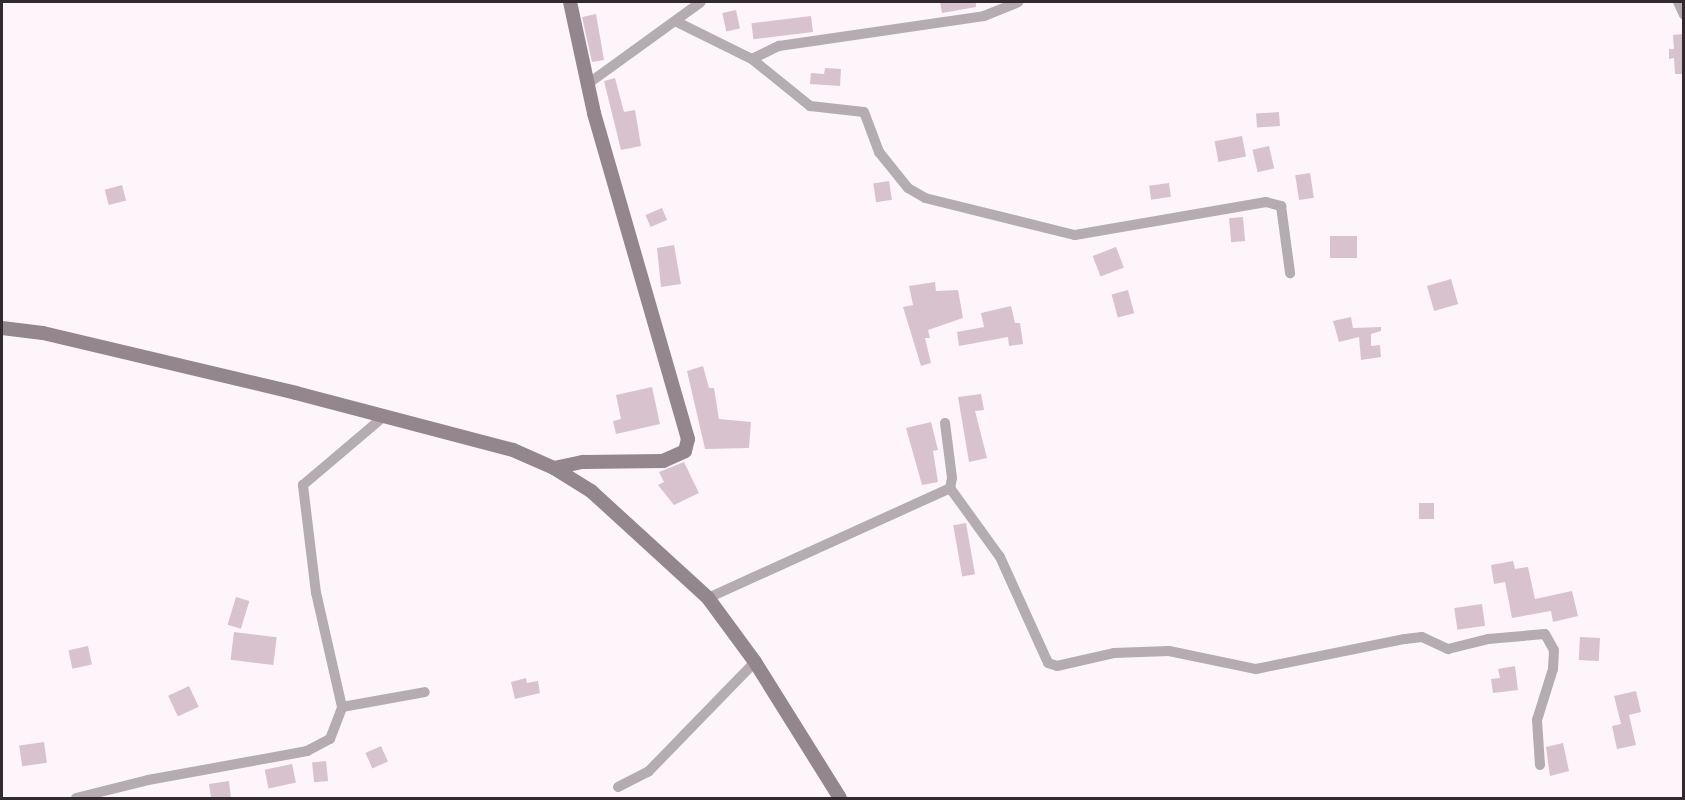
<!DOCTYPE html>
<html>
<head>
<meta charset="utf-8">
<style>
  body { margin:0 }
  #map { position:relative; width:1685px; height:800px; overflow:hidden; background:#fef5fa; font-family:"Source Serif 4",serif }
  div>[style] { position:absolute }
  .building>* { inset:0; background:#d8c2ce; transform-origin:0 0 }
  .street>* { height:10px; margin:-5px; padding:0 5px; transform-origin:5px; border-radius:5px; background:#b5abb0 }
  .secondary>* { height:14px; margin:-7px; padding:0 7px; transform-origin:7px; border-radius:7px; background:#94868d }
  span { translate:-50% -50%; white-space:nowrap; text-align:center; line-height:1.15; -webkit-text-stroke:4.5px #fff; paint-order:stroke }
  .frame { position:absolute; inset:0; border:3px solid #332a2f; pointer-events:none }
</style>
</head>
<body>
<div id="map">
  <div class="building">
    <i style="clip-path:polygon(940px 2px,976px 2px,976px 7px,942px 13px)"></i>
    <i style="left:736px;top:10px;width:19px;height:14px;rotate:78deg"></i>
    <i style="clip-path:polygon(596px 14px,604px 60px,592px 62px,582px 17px)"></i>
    <i style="left:811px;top:16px;width:16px;height:60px;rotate:83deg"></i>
    <i style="clip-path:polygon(1683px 34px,1683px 74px,1675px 74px,1674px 58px,1669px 59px,1669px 49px,1674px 49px,1673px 35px)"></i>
    <i style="clip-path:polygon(825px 68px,841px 69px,840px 86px,810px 84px,811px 73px,824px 74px)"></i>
    <i style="clip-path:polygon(615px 78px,624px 112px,635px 110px,641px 146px,621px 150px,604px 81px)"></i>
    <i style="left:1279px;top:112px;width:14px;height:23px;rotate:86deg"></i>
    <i style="left:1242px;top:136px;width:21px;height:28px;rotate:79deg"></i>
    <i style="left:1269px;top:146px;width:23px;height:17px;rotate:77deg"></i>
    <i style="left:1310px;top:173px;width:25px;height:15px;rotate:81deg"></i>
    <i style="left:889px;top:181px;width:19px;height:16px;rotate:81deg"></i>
    <i style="left:1169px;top:183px;width:14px;height:20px;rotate:82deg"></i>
    <i style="left:122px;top:185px;width:16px;height:18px;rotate:75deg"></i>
    <i style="left:662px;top:208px;width:13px;height:18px;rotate:67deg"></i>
    <i style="left:1243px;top:217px;width:24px;height:14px;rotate:85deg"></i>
    <i style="left:1330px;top:236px;width:27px;height:22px"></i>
    <i style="clip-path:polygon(674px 245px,681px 284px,661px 287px,657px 248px)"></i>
    <i style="left:1116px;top:247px;width:22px;height:25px;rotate:69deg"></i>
    <i style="left:1451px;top:279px;width:26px;height:25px;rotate:74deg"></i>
    <i style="clip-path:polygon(935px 282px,936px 291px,958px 290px,963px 318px,928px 330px,930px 338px,925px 338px,931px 363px,921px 366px,903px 307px,913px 305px,909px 286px)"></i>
    <i style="left:1128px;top:290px;width:24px;height:17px;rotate:75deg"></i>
    <i style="clip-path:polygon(1011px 306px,1015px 323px,1020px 323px,1023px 344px,1009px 346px,1008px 337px,959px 346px,957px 332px,984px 327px,981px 313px)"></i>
    <i style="clip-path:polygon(1351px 317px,1353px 328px,1381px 327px,1381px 331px,1371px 334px,1371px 346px,1380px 345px,1381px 357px,1361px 360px,1359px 337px,1339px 342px,1333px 321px)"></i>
    <i style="clip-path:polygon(703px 366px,709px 388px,714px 388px,719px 419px,751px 422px,749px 448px,705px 449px,687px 371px)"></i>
    <i style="clip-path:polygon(652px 387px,660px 424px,616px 434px,613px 421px,621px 419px,616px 395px)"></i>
    <i style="clip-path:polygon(981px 394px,984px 410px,975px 411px,987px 458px,969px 462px,958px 397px)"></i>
    <i style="clip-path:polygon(931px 422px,938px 450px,933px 451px,938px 482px,922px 485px,906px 428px)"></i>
    <i style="clip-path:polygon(684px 462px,699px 493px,674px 505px,658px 485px,664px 482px,659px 472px)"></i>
    <i style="left:1419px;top:503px;width:15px;height:16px"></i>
    <i style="left:966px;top:523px;width:52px;height:13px;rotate:80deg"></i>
    <i style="clip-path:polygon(1513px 561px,1515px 569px,1528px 567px,1535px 599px,1572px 591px,1578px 616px,1553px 622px,1551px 611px,1512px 618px,1505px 582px,1494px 584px,1491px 565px)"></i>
    <i style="left:236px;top:597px;width:14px;height:29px;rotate:17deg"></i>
    <i style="left:1482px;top:604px;width:22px;height:28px;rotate:82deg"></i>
    <i style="left:234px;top:632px;width:43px;height:28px;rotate:7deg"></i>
    <i style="left:1580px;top:637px;width:20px;height:23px;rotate:3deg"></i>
    <i style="left:88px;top:646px;width:19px;height:20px;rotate:78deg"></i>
    <i style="clip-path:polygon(1515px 666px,1518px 690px,1493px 693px,1491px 679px,1500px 678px,1498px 669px)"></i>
    <i style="clip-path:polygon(526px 678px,527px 683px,538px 681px,540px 693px,515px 699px,511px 682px)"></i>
    <i style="left:189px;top:686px;width:23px;height:23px;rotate:65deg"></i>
    <i style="clip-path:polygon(1636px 691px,1641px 712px,1629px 715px,1636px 745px,1617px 749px,1612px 726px,1621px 724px,1614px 696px)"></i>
    <i style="left:44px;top:742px;width:21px;height:25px;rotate:82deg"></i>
    <i style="clip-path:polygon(1563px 743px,1569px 771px,1550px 776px,1546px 747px)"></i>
    <i style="left:381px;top:746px;width:17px;height:17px;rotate:66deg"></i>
    <i style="left:326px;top:761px;width:20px;height:14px;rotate:84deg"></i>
    <i style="left:292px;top:764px;width:19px;height:28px;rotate:78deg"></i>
    <i style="clip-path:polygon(229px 781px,231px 798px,211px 798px,209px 784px)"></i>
  </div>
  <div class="street">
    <i style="left:1678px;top:2px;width:14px;rotate:65deg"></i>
    <i style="left:677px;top:22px;width:84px;rotate:26.3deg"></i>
    <i style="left:752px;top:59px;width:75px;rotate:39deg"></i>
    <i style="left:810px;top:106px;width:54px;rotate:6.3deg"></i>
    <i style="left:864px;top:112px;width:43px;rotate:69.4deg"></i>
    <i style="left:879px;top:152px;width:46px;rotate:51.1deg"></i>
    <i style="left:908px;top:188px;width:20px;rotate:30deg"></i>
    <i style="left:925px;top:198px;width:154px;rotate:13.9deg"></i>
    <i style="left:1075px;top:235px;width:194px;rotate:-9.8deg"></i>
    <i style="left:1266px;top:202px;width:16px;rotate:15deg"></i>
    <i style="left:1281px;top:206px;width:68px;rotate:82.3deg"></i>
    <i style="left:752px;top:59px;width:30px;rotate:-26deg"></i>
    <i style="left:779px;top:46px;width:207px;rotate:-8.3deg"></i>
    <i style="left:984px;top:16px;width:37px;rotate:-22deg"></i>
    <i style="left:589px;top:83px;width:138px;rotate:-35.9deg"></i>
    <i style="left:945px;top:423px;width:55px;rotate:82.7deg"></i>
    <i style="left:952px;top:478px;width:10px;rotate:101deg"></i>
    <i style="left:950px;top:488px;width:85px;rotate:54.1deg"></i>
    <i style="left:1000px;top:557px;width:116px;rotate:65.6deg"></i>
    <i style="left:1048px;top:663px;width:9px;rotate:18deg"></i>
    <i style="left:1057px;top:666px;width:58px;rotate:-12.8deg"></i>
    <i style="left:1114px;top:653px;width:55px;rotate:-2.1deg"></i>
    <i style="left:1169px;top:651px;width:89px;rotate:11.7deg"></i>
    <i style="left:1256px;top:669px;width:152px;rotate:-11.4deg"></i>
    <i style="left:1405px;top:639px;width:17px;rotate:-7deg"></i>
    <i style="left:1422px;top:637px;width:29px;rotate:25deg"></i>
    <i style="left:1448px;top:649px;width:41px;rotate:-14deg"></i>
    <i style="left:1488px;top:639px;width:57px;rotate:-5deg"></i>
    <i style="left:1545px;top:634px;width:18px;rotate:61deg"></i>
    <i style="left:1554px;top:650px;width:19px;rotate:93deg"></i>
    <i style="left:1553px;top:669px;width:53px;rotate:107.4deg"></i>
    <i style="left:1537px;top:720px;width:45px;rotate:86.2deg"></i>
    <i style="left:708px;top:598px;width:266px;rotate:-24.4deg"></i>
    <i style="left:342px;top:707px;width:84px;rotate:-10.2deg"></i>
    <i style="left:618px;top:787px;width:34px;rotate:-27deg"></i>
    <i style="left:648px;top:772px;width:153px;rotate:-45.8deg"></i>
    <i style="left:76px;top:798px;width:74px;rotate:-14deg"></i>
    <i style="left:148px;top:780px;width:162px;rotate:-10.3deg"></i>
    <i style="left:307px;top:751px;width:26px;rotate:-28deg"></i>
    <i style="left:330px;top:739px;width:34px;rotate:-69deg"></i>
    <i style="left:342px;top:707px;width:117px;rotate:-102.8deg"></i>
    <i style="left:316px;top:593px;width:109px;rotate:-96.9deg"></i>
    <i style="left:303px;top:485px;width:104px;rotate:-40.3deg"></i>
  </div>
  <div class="secondary">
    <i style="left:2px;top:328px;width:41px;rotate:7deg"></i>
    <i style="left:43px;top:333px;width:260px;rotate:13.3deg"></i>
    <i style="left:296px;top:393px;width:224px;rotate:14.7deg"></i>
    <i style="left:513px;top:450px;width:45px;rotate:23.7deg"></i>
    <i style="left:554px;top:468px;width:44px;rotate:31.9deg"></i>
    <i style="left:591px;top:491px;width:159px;rotate:42.4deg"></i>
    <i style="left:708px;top:598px;width:79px;rotate:53.7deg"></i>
    <i style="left:755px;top:662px;width:160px;rotate:58deg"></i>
    <i style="left:554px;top:468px;width:30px;rotate:-12deg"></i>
    <i style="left:583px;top:462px;width:80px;rotate:-0.7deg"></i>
    <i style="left:663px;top:461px;width:24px;rotate:-24deg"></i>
    <i style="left:685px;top:451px;width:12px;rotate:-76deg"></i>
    <i style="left:688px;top:439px;width:339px;rotate:-106.1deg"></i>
    <i style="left:594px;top:113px;width:114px;rotate:-102.2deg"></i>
  </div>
  <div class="frame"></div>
</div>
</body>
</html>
